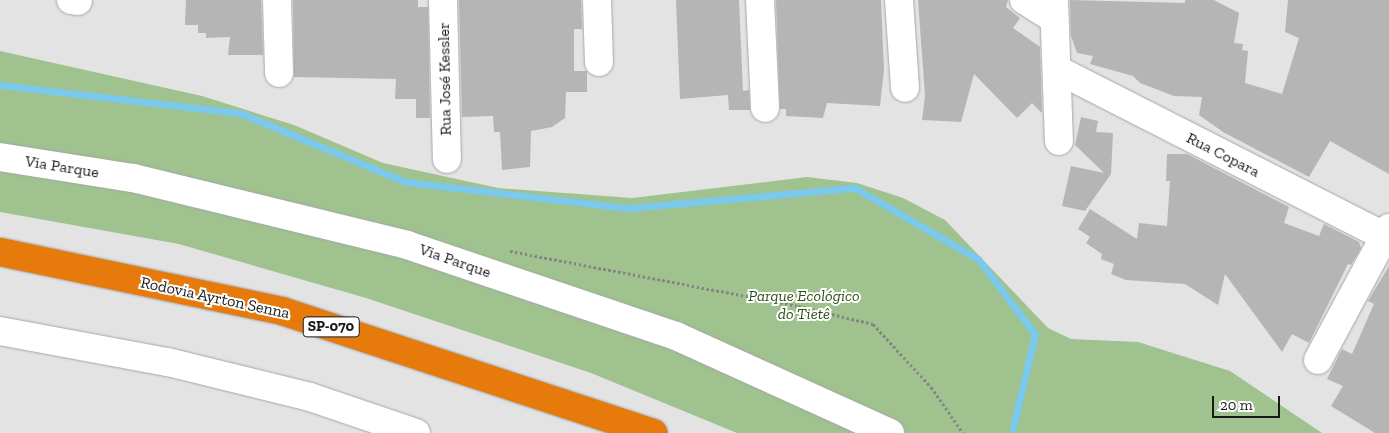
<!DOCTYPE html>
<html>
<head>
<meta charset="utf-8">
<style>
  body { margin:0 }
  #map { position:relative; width:1389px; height:433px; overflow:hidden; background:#e3e3e4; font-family:"Zilla Slab",serif }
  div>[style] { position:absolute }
  .green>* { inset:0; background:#9fc28e }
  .stream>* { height:7px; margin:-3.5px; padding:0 3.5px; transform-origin:3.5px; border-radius:3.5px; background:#7bc9ec }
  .building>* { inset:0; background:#b5b5b6 }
  .path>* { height:3px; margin-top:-1.5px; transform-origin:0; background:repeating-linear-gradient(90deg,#858586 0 2.5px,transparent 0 5px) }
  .roads { filter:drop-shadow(0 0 1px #a5a6a7) drop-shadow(0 0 1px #a5a6a7) }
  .minor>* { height:28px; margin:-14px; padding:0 14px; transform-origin:14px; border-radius:14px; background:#fff }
  .highway>* { height:28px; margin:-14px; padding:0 14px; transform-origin:14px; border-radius:14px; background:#e67b0b }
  span { translate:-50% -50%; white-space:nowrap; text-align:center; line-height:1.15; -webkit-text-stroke:4px #fff; paint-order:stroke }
  .shield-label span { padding:1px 4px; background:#fff; border:1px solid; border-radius:4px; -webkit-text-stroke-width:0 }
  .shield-label { font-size:15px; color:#191919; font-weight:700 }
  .street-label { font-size:16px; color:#191919 }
  .park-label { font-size:16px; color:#2a4f13; font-style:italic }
  .scale { position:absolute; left:1212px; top:396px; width:68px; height:22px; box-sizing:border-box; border:2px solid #191919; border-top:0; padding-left:6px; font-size:15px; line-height:18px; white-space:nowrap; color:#191919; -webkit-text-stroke:4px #fff; paint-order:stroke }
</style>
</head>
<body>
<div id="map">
  <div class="green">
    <i style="clip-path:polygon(0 51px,202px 96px,294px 125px,383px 163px,498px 188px,632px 198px,807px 177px,857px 183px,903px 198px,945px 220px,1048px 328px,1071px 339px,1138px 342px,1230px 371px,1322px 433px,737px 433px,591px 373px,366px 298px,179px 244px,0 212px)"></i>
  </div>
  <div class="stream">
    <i style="left:0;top:85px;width:242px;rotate:6.7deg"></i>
    <i style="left:240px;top:113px;width:180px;rotate:22.6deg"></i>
    <i style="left:406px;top:182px;width:225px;rotate:6.7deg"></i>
    <i style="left:629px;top:208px;width:227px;rotate:-5.1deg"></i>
    <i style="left:855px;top:188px;width:142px;rotate:30deg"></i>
    <i style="left:978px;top:259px;width:94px;rotate:52.8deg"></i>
    <i style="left:1035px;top:334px;width:97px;rotate:103.2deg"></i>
  </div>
  <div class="building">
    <i style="clip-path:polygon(186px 0,261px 0,263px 55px,228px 55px,230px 37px,206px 38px,206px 33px,198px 33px,198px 25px,185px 25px)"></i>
    <i style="clip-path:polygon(293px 0,418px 0,418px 7px,428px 7px,430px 118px,416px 118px,416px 99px,395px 99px,396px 79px,294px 77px)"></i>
    <i style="clip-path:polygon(459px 0,581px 0,582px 29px,574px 29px,574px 71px,587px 71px,587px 92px,566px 92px,565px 118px,552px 127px,531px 131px,530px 167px,502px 170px,500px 132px,494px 132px,493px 116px,462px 117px)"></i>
    <i style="clip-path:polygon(676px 0,739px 0,743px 91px,749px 90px,750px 110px,729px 110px,728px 95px,680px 99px)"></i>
    <i style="clip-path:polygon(776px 0,881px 0,884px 70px,880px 106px,827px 103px,823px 118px,786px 116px,786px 109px,780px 109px)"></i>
    <i style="clip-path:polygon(918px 0,1008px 0,1006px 7px,1020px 18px,1013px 28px,1040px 47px,1042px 113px,1032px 103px,1017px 118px,974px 74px,961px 122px,922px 120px,925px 96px)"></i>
    <i style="clip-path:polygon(1070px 0,1185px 3px,1185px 0,1214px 0,1239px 13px,1234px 43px,1243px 44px,1242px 50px,1248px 51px,1245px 83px,1282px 94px,1299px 38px,1285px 32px,1288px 0,1389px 0,1389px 174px,1330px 141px,1309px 177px,1223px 132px,1199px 115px,1202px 97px,1174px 96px,1140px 83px,1133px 76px,1090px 64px,1093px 56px,1077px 53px,1071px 36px)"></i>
    <i style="clip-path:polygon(1081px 117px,1098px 121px,1096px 132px,1113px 133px,1111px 174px,1085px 211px,1062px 206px,1071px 166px,1104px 173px,1075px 145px)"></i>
    <i style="clip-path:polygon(1167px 154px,1187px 154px,1289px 207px,1284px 223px,1319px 236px,1324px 224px,1359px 242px,1361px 248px,1351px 265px,1348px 264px,1309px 343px,1292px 334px,1282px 352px,1225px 274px,1218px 305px,1185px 284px,1126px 280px,1111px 274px,1114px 264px,1101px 259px,1102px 254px,1086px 243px,1090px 237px,1078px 229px,1090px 209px,1137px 239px,1139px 223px,1167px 226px,1170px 181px,1166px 181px)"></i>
    <i style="clip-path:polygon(1389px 266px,1389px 433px,1375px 433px,1331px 406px,1343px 386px,1327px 379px,1342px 349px,1352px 354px,1374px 304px,1368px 301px)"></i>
  </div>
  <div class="path">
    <i style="left:510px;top:251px;width:293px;rotate:10.8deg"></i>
    <i style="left:798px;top:306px;width:77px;rotate:13.5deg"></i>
    <i style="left:873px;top:324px;width:86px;rotate:47.4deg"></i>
    <i style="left:931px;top:387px;width:56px;rotate:55.2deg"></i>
  </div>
  <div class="roads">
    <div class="minor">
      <i style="left:71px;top:0;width:7px;rotate:8deg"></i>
      <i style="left:277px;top:0;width:73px;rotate:88.4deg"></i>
      <i style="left:443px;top:0;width:159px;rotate:88.6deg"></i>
      <i style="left:597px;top:0;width:62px;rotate:88.2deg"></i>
      <i style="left:760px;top:0;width:108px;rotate:87.3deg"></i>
      <i style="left:899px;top:0;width:88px;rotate:86.1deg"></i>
      <i style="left:1024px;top:0;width:36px;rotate:32deg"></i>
      <i style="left:1054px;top:0;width:141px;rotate:88deg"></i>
      <i style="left:1058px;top:70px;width:372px;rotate:27deg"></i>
      <i style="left:0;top:157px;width:135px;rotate:9deg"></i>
      <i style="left:133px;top:178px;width:282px;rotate:13.7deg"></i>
      <i style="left:407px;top:245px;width:284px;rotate:18.7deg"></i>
      <i style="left:676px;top:336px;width:235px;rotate:24.4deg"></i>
      <i style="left:0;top:331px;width:171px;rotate:10.5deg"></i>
      <i style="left:168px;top:362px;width:146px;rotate:13.8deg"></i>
      <i style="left:310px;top:397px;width:112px;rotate:18.8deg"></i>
      <i style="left:1318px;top:360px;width:150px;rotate:-61.7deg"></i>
    </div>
    <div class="highway">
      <i style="left:0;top:252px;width:288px;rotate:11.8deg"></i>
      <i style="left:282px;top:311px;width:391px;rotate:18.2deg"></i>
    </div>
  </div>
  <div class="shield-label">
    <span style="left:331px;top:327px">SP-070</span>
  </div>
  <div class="street-label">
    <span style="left:445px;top:79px;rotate:-91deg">Rua José Kessler</span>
    <span style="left:1223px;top:155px;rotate:27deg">Rua Copara</span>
    <span style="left:62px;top:167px;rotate:9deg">Via Parque</span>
    <span style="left:455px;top:261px;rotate:19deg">Via Parque</span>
    <span style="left:215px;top:298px;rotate:12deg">Rodovia Ayrton Senna</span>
  </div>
  <div class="park-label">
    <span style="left:804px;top:305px">Parque Ecológico<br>do Tietê</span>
  </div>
  <div class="scale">20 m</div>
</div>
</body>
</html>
